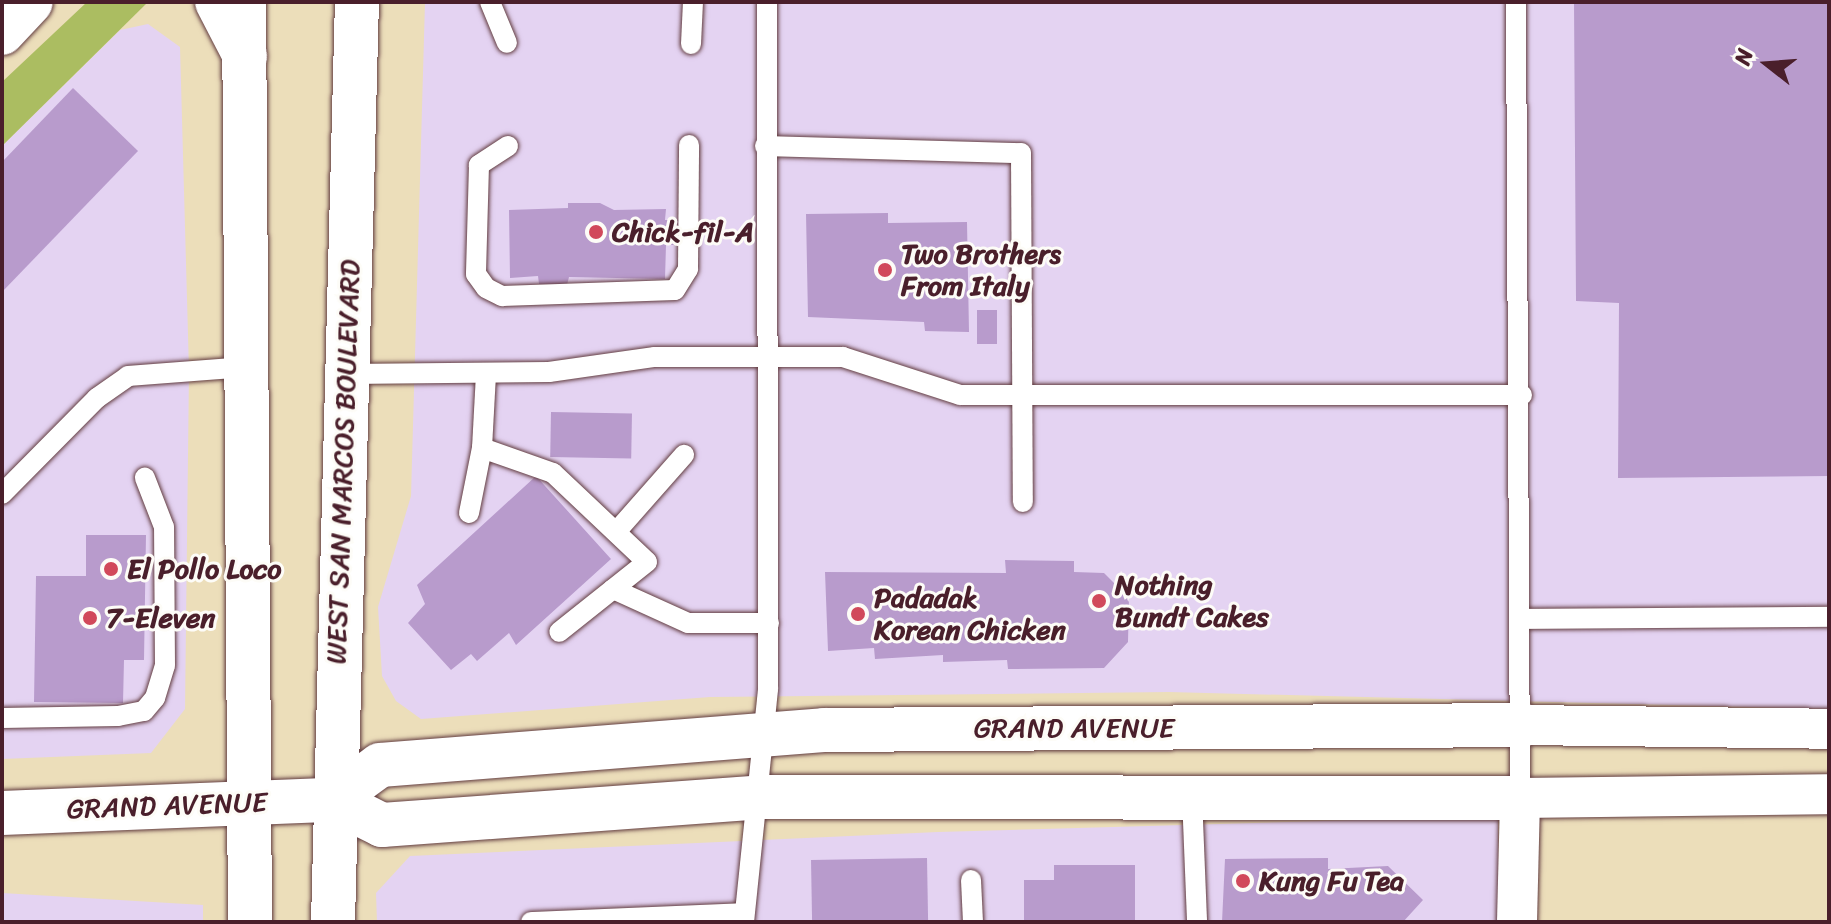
<!DOCTYPE html>
<html>
<head>
<meta charset="utf-8">
<style>
  body { margin:0 }
  #map { position:relative; width:1831px; height:924px; overflow:hidden; background:#ecdeba; font-family:Sriracha,sans-serif }
  div>[style] { position:absolute }
  .built>* { inset:0; background:#e4d3f2 }
  .green>* { inset:0; background:#abbd61 }
  .building>* { inset:0; background:#b89bcc; transform-origin:0 0 }
  .roads { filter:drop-shadow(0 0 2px #623c40) drop-shadow(0 0 2px #623c40) }
  .lane>* { height:20px; margin:-10px; padding:0 10px; transform-origin:10px; border-radius:10px; background:#fff }
  .street>* { height:40px; margin:-20px; padding:0 20px; transform-origin:20px; border-radius:20px; background:#fff }
  .secondary>* { height:44px; margin:-22px; padding:0 22px; transform-origin:22px; border-radius:22px; background:#fff }
  .primary>* { height:44px; margin:-22px; padding:0 22px; transform-origin:22px; border-radius:22px; background:#fff }
  .highway>* { height:44px; margin:-22px; padding:0 22px; transform-origin:22px; border-radius:22px; background:#fff }
  .dots>* { width:22px; height:22px; translate:-50% -50%; box-sizing:border-box; border:4px solid #fdfcf7; border-radius:50% }
  span { translate:-50% -50%; white-space:nowrap; text-align:center; line-height:1.15; -webkit-text-stroke:6px #fdfcf7; paint-order:stroke }
  .poi-label { font-size:28px; color:#4a1f2b; font-weight:700 }
  .left { translate:0 -50%; text-align:left }
  .street-label { font-size:28px; color:#4a1f2b }
  .frame { position:absolute; inset:0; border:4px solid #4a1f2b; pointer-events:none }
  .north { position:absolute; left:1727px; top:24px; width:80px; height:80px; -webkit-text-stroke:6px #fdfcf7; paint-order:stroke; rotate:287deg; font-size:22px; font-weight:700; line-height:32px; text-align:center; color:#4a1f2b }
  .north::after { content:''; display:block; margin:auto; width:28px; height:36px; background:#4a1f2b; clip-path:polygon(50% 0,100% 100%,50% 72%,0 100%) }
</style>
</head>
<body>
<div id="map">
  <div class="built">
    <i style="clip-path:polygon(425px 2px,1829px 2px,1829px 709px,1169px 692px,710px 697px,421px 719px,396px 701px,382px 676px,378px 607px,411px 496px)"></i>
    <i style="clip-path:polygon(148px 24px,180px 47px,189px 371px,185px 709px,151px 753px,2px 759px,2px 146px,120px 30px)"></i>
    <i style="clip-path:polygon(1498px 816px,1499px 922px,377px 922px,376px 893px,410px 856px,938px 832px)"></i>
    <i style="clip-path:polygon(2px 893px,203px 905px,203px 922px,2px 922px)"></i>
  </div>
  <div class="green">
    <i style="clip-path:polygon(87px 2px,148px 2px,2px 146px,2px 82px)"></i>
  </div>
  <div class="building">
    <i style="clip-path:polygon(1574px 2px,1829px 2px,1829px 476px,1618px 478px,1619px 303px,1576px 301px)"></i>
    <i style="clip-path:polygon(73px 88px,138px 151px,2px 292px,2px 162px)"></i>
    <i style="clip-path:polygon(568px 203px,600px 203px,614px 210px,666px 209px,665px 220px,682px 220px,683px 245px,666px 245px,665px 279px,569px 277px,567px 285px,539px 284px,538px 276px,510px 278px,509px 210px,568px 208px)"></i>
    <i style="clip-path:polygon(888px 213px,888px 223px,967px 222px,969px 332px,925px 331px,924px 322px,808px 317px,806px 214px)"></i>
    <i style="left:997px;top:310px;width:34px;height:20px;rotate:90deg"></i>
    <i style="left:551px;top:412px;width:81px;height:45px;rotate:1deg"></i>
    <i style="clip-path:polygon(536px 476px,611px 559px,516px 645px,509px 633px,477px 661px,471px 654px,451px 670px,408px 623px,425px 604px,417px 585px)"></i>
    <i style="clip-path:polygon(86px 535px,146px 535px,144px 660px,124px 660px,123px 703px,34px 702px,36px 576px,86px 576px)"></i>
    <i style="clip-path:polygon(1005px 560px,1074px 561px,1074px 572px,1104px 573px,1129px 598px,1128px 642px,1104px 668px,1008px 669px,1007px 660px,943px 662px,943px 655px,875px 659px,874px 648px,828px 651px,825px 572px,1006px 573px)"></i>
    <i style="left:927px;top:858px;width:64px;height:116px;rotate:89deg"></i>
    <i style="clip-path:polygon(1328px 858px,1328px 869px,1388px 866px,1423px 900px,1403px 922px,1222px 922px,1225px 859px)"></i>
    <i style="clip-path:polygon(1054px 865px,1135px 865px,1135px 922px,1024px 922px,1024px 880px,1054px 880px)"></i>
  </div>
  <div class="roads">
    <div class="lane">
      <i style="left:490px;top:2px;width:44px;rotate:67.5deg"></i>
      <i style="left:1516px;top:2px;width:796px;rotate:89.71deg"></i>
      <i style="left:691px;top:44px;width:42px;rotate:-87.3deg"></i>
      <i style="left:508px;top:146px;width:35px;rotate:147deg"></i>
      <i style="left:479px;top:165px;width:109px;rotate:91.6deg"></i>
      <i style="left:476px;top:274px;width:17px;rotate:54deg"></i>
      <i style="left:486px;top:288px;width:18px;rotate:27deg"></i>
      <i style="left:502px;top:296px;width:173px;rotate:-2deg"></i>
      <i style="left:675px;top:290px;width:25px;rotate:-58deg"></i>
      <i style="left:688px;top:269px;width:124px;rotate:-89.5deg"></i>
      <i style="left:765px;top:146px;width:256px;rotate:1.6deg"></i>
      <i style="left:1021px;top:153px;width:349px;rotate:89.7deg"></i>
      <i style="left:347px;top:374px;width:202px;rotate:-0.6deg"></i>
      <i style="left:549px;top:372px;width:107px;rotate:-8.1deg"></i>
      <i style="left:655px;top:357px;width:188px"></i>
      <i style="left:843px;top:357px;width:123px;rotate:18deg"></i>
      <i style="left:960px;top:395px;width:562px"></i>
      <i style="left:482px;top:448px;width:75px;rotate:19.4deg"></i>
      <i style="left:553px;top:473px;width:129px;rotate:43.4deg"></i>
      <i style="left:647px;top:562px;width:112px;rotate:141.5deg"></i>
      <i style="left:2px;top:494px;width:135px;rotate:-45.3deg"></i>
      <i style="left:97px;top:398px;width:38px;rotate:-35deg"></i>
      <i style="left:128px;top:376px;width:118px;rotate:-4.4deg"></i>
      <i style="left:469px;top:513px;width:66px;rotate:-78.7deg"></i>
      <i style="left:482px;top:448px;width:75px;rotate:-86.9deg"></i>
      <i style="left:616px;top:532px;width:103px;rotate:-48.6deg"></i>
      <i style="left:613px;top:589px;width:82px;rotate:24.4deg"></i>
      <i style="left:688px;top:623px;width:81px"></i>
      <i style="left:1521px;top:619px;width:308px;rotate:-0.4deg"></i>
      <i style="left:2px;top:718px;width:116px;rotate:-1deg"></i>
      <i style="left:118px;top:716px;width:26px;rotate:-11deg"></i>
      <i style="left:144px;top:711px;width:17px;rotate:-50deg"></i>
      <i style="left:155px;top:698px;width:34px;rotate:-73deg"></i>
      <i style="left:165px;top:665px;width:138px;rotate:-90.4deg"></i>
      <i style="left:164px;top:527px;width:53px;rotate:-111.2deg"></i>
      <i style="left:1192px;top:796px;width:126px;rotate:87.7deg"></i>
      <i style="left:971px;top:880px;width:42px;rotate:87.3deg"></i>
      <i style="left:531px;top:922px;width:213px;rotate:-2.4deg"></i>
      <i style="left:744px;top:922px;width:234px;rotate:-84.1deg"></i>
      <i style="left:768px;top:689px;width:687px;rotate:-90.08deg"></i>
    </div>
    <div class="street">
      <i style="left:1522px;top:725px;width:307px;rotate:0.7deg"></i>
      <i style="left:1517px;top:922px;width:124px;rotate:-88.6deg"></i>
      <i style="left:1520px;top:798px;width:309px;rotate:-0.7deg"></i>
    </div>
    <div class="secondary">
      <i style="left:332px;top:800px;width:59px;rotate:-36.1deg"></i>
      <i style="left:380px;top:765px;width:445px;rotate:-4.5deg"></i>
      <i style="left:824px;top:730px;width:698px;rotate:-0.41deg"></i>
      <i style="left:2px;top:813px;width:330px;rotate:-2.3deg"></i>
      <i style="left:332px;top:800px;width:56px;rotate:26.6deg"></i>
      <i style="left:382px;top:825px;width:378px;rotate:-4.2deg"></i>
      <i style="left:759px;top:797px;width:761px;rotate:0.08deg"></i>
    </div>
    <div class="primary">
      <i style="left:244px;top:2px;width:920px;rotate:89.63deg"></i>
      <i style="left:333px;top:922px;width:920px;rotate:-88.51deg"></i>
    </div>
    <div class="highway">
      <i style="left:217px;top:2px;width:61px;rotate:62.6deg"></i>
      <i style="left:2px;top:33px;width:42px;rotate:-46.9deg"></i>
    </div>
  </div>
  <div class="dots">
    <i style="left:596px;top:232px;background:#d1495b"></i>
    <i style="left:885px;top:270px;background:#d1495b"></i>
    <i style="left:111px;top:569px;background:#d1495b"></i>
    <i style="left:1099px;top:601px;background:#d1495b"></i>
    <i style="left:858px;top:614px;background:#d1495b"></i>
    <i style="left:90px;top:618px;background:#d1495b"></i>
    <i style="left:1243px;top:881px;background:#d1495b"></i>
  </div>
  <div class="poi-label">
    <span class="left" style="left:612px;top:232px">Chick-fil-A</span>
    <span class="left" style="left:901px;top:270px">Two Brothers<br>From Italy</span>
    <span class="left" style="left:127px;top:569px">El Pollo Loco</span>
    <span class="left" style="left:1115px;top:601px">Nothing<br>Bundt Cakes</span>
    <span class="left" style="left:874px;top:614px">Padadak<br>Korean Chicken</span>
    <span class="left" style="left:106px;top:618px">7-Eleven</span>
    <span class="left" style="left:1259px;top:881px">Kung Fu Tea</span>
  </div>
  <div class="street-label">
    <span style="left:343px;top:462px;rotate:-88deg">WEST SAN MARCOS BOULEVARD</span>
    <span style="left:1074px;top:728px">GRAND AVENUE</span>
    <span style="left:167px;top:806px;rotate:-2deg">GRAND AVENUE</span>
  </div>
  <div class="frame"></div>
  <div class="north">N</div>
</div>
</body>
</html>
